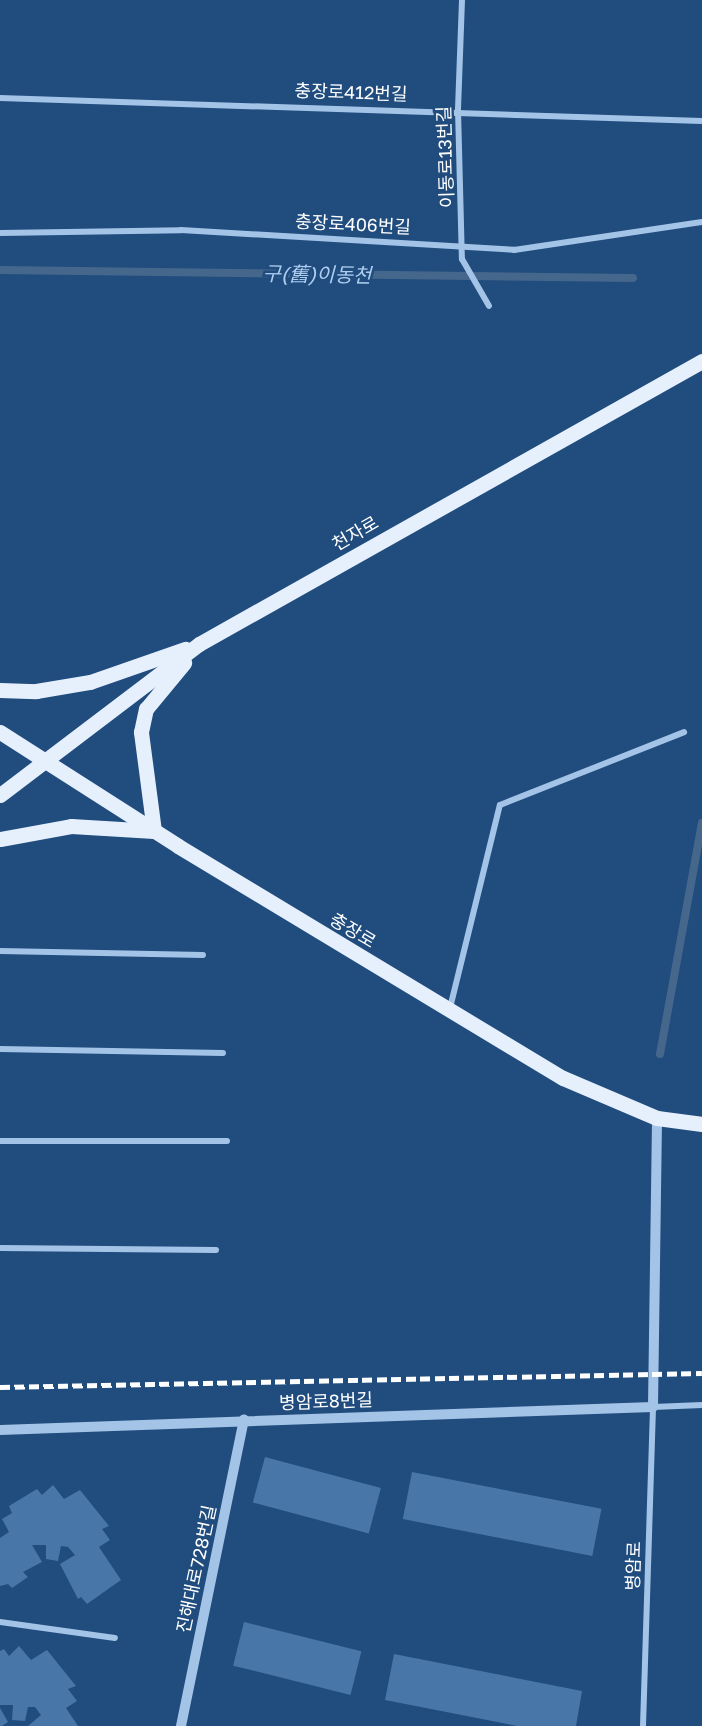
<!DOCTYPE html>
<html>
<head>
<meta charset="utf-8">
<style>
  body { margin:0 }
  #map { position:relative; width:702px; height:1726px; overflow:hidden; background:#204c7e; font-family:"Golos Text","Noto Sans KR",sans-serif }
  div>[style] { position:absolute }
  .stream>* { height:8px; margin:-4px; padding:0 4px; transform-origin:4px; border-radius:4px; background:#46678c }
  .building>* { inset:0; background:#4876a8; transform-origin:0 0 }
  .minor>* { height:6px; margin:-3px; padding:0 3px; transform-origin:3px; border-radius:3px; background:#a4c4e7 }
  .tertiary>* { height:10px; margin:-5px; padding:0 5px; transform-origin:5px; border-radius:5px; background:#a4c4e7 }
  .primary>* { height:15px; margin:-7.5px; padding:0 7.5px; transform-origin:7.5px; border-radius:7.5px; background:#e6f0fd }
  .rail>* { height:4.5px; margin-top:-2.25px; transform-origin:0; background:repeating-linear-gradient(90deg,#fff 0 10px,transparent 0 14.5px) }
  span { translate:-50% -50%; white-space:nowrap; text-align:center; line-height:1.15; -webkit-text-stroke:5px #204c7e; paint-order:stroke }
  .street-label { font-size:18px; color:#fff }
  .water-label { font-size:20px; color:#afceef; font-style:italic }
</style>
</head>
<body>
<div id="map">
  <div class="stream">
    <i style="left:0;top:270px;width:633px;rotate:0.72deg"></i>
    <i style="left:660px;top:1054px;width:235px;rotate:-79.7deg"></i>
  </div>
  <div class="building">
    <i style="left:265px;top:1457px;width:120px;height:47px;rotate:15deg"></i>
    <i style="left:412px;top:1472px;width:193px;height:48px;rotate:11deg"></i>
    <i style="clip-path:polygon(53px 1485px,64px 1499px,80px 1490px,109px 1526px,102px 1529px,110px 1540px,99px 1547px,121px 1580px,87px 1604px,81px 1597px,78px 1599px,60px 1564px,75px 1555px,68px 1547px,61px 1546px,58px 1561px,46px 1559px,46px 1545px,32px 1545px,42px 1562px,23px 1572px,28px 1577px,12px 1588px,8px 1584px,0 1586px,0 1538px,9px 1532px,2px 1519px,12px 1513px,9px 1506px,37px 1489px,42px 1495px)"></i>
    <i style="left:244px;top:1622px;width:121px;height:45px;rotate:14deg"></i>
    <i style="clip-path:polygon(19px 1646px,31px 1660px,47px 1650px,76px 1686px,68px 1689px,77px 1701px,66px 1708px,78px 1726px,28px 1726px,41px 1715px,35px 1707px,28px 1707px,25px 1721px,12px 1720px,13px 1705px,0 1705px,0 1651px,4px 1649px,9px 1656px)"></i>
    <i style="clip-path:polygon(394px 1654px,582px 1691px,576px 1726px,517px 1726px,385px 1700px)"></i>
    <i style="clip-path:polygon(0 1708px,8px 1722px,2px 1726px,0 1726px)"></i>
  </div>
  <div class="minor">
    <i style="left:462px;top:0;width:110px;rotate:92.1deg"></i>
    <i style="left:458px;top:110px;width:149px;rotate:88.5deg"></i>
    <i style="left:462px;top:259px;width:54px;rotate:60.1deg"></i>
    <i style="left:0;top:98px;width:702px;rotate:1.88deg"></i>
    <i style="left:0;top:233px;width:181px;rotate:-0.9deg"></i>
    <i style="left:181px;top:230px;width:334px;rotate:3.4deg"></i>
    <i style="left:514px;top:250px;width:190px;rotate:-8.5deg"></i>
    <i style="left:0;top:951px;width:203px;rotate:1.1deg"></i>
    <i style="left:450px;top:1008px;width:209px;rotate:-76.2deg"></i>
    <i style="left:500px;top:805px;width:198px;rotate:-21.6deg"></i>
    <i style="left:0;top:1049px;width:223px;rotate:1deg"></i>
    <i style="left:0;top:1141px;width:227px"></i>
    <i style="left:0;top:1248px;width:216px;rotate:0.5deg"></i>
    <i style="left:0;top:1622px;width:116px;rotate:7.9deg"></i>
    <i style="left:643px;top:1726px;width:319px;rotate:-88.2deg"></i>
    <i style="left:653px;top:1407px;width:49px;rotate:-2.3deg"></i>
  </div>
  <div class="tertiary">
    <i style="left:0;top:1430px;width:653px;rotate:-2.02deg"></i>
    <i style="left:653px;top:1407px;width:289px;rotate:-89.2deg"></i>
    <i style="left:181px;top:1726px;width:313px;rotate:-78.4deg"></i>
  </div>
  <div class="primary">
    <i style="left:0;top:690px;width:36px;rotate:2deg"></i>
    <i style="left:36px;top:691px;width:55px;rotate:-9.5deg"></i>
    <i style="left:90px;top:682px;width:101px;rotate:-19.2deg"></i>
    <i style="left:0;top:732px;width:211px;rotate:32.6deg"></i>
    <i style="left:178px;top:846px;width:449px;rotate:31.1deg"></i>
    <i style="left:563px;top:1078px;width:102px;rotate:23.1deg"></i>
    <i style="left:657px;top:1118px;width:45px;rotate:7.6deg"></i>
    <i style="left:0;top:795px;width:250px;rotate:-37.2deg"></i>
    <i style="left:199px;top:644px;width:577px;rotate:-29.36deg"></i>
    <i style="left:0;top:839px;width:72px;rotate:-10.4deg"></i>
    <i style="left:71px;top:826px;width:83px;rotate:3.4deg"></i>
    <i style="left:154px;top:831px;width:100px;rotate:-97.5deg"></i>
    <i style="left:141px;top:732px;width:24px;rotate:-78deg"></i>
    <i style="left:146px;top:709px;width:60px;rotate:-50.4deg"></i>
  </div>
  <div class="rail">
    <i style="left:0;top:1387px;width:702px;rotate:-1.14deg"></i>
  </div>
  <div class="street-label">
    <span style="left:351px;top:92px;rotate:2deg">충장로412번길</span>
    <span style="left:445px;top:157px;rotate:-92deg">이동로13번길</span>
    <span style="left:353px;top:224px;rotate:3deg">충장로406번길</span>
    <span style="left:355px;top:533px;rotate:-30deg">천자로</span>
    <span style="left:353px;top:930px;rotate:31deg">충장로</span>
    <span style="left:326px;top:1401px;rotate:-2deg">병암로8번길</span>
    <span style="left:633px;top:1566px;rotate:-88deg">병암로</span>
    <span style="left:196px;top:1569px;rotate:-78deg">진해대로728번길</span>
  </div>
  <div class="water-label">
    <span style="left:317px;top:274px;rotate:1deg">구(舊)이동천</span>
  </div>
</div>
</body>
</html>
